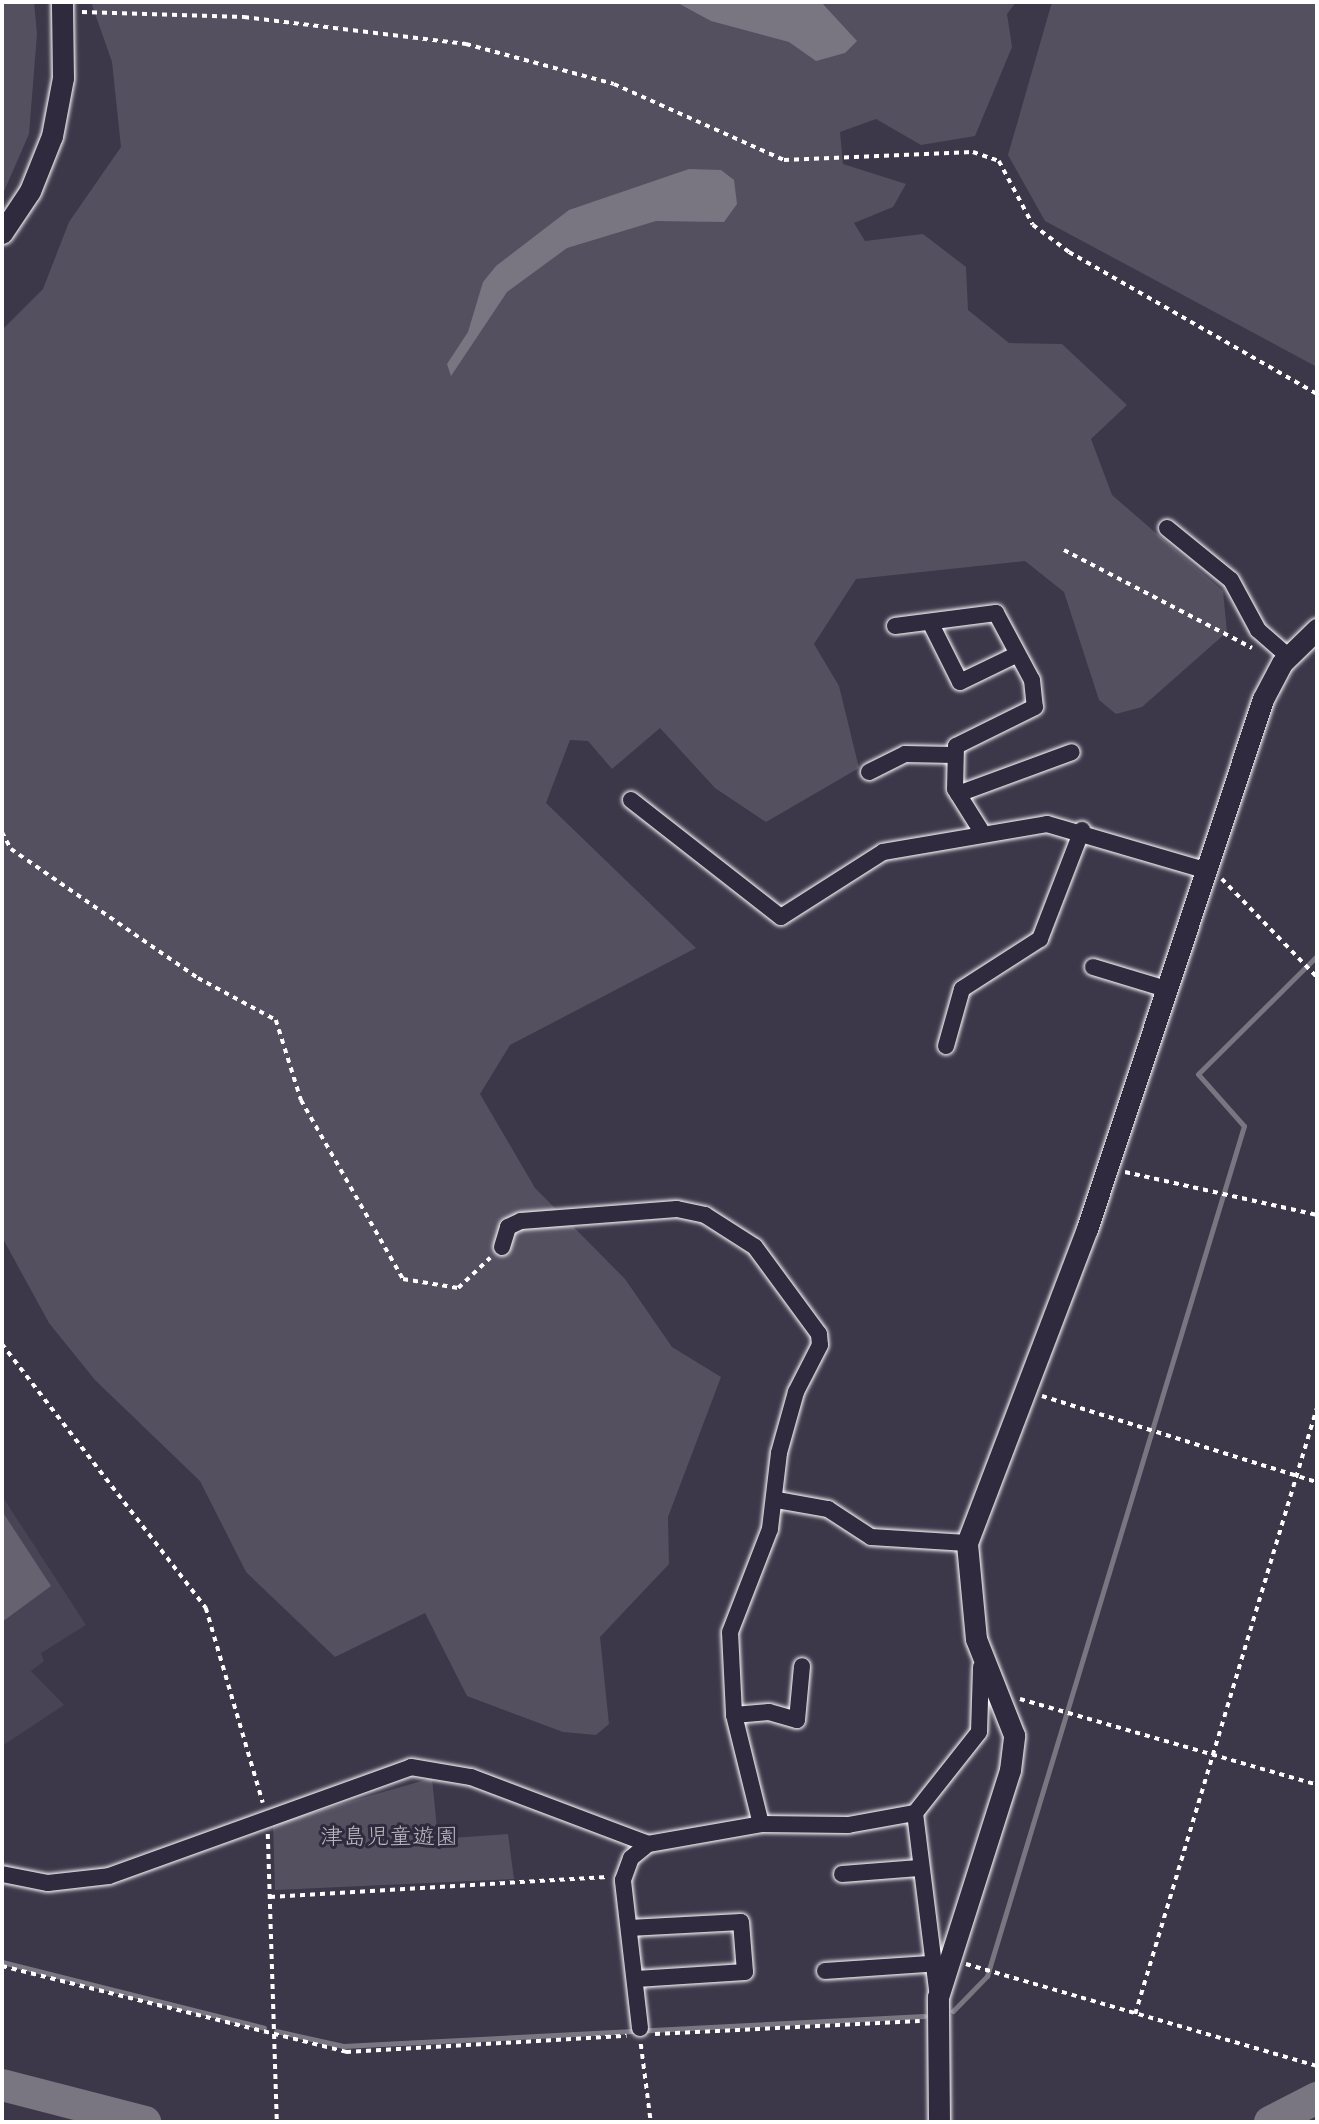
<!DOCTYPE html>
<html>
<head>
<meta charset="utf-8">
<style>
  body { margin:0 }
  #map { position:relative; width:1319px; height:2124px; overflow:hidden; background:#3c3749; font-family:Pangolin,"Klee One",sans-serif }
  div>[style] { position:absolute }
  .built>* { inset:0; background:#494455 }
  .green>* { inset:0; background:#555060 }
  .water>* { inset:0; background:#797682 }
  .stream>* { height:5px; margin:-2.5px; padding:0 2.5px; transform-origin:2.5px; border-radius:2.5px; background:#797682 }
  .river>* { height:32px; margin:-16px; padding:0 16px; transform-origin:16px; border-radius:16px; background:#797682 }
  .building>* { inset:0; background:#666270 }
  .path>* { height:3.5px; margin-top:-1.75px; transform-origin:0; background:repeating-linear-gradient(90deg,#fff 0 5px,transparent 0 10px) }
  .roads { filter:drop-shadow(0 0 2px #fff) drop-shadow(0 0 2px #fff) }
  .minor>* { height:16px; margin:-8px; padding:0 8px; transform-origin:8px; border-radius:8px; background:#2f2a3d }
  .tertiary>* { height:21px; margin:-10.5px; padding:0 10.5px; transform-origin:10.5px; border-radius:10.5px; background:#2f2a3d }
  span { translate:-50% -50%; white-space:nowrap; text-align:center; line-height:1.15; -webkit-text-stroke:6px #2f2a3d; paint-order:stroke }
  .park-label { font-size:23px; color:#bbb9bf }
  .frame { position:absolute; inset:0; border:4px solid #fff; pointer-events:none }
</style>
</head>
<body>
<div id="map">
  <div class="built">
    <i style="clip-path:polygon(2px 1496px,86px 1625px,41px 1653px,44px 1661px,31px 1671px,64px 1705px,2px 1746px)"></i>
  </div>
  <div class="green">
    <i style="clip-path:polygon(2px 2px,34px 2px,37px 34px,29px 134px,2px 196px)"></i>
    <i style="clip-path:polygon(91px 2px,1016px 2px,1007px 14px,1012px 47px,975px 136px,921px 145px,876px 119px,840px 132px,843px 164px,906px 184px,893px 207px,854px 223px,865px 241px,923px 234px,966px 267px,968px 310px,1009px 343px,1062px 344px,1127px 405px,1091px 439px,1112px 495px,1223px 591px,1227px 632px,1142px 707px,1116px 714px,1099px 700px,1064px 592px,1025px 561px,856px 579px,814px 644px,839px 686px,859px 768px,766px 822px,715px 788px,660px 728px,612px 769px,588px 741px,570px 740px,546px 803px,696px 948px,510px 1045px,480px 1094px,535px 1188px,625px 1279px,672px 1347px,721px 1377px,668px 1517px,669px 1564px,600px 1637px,609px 1724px,596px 1735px,563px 1732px,467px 1696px,425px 1613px,335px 1657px,246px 1572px,200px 1481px,95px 1380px,49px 1323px,2px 1237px,2px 330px,43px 289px,69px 222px,121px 147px,112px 62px)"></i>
    <i style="clip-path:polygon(1052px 2px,1317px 2px,1317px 367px,1045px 221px,1008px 155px)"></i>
    <i style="clip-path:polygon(432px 1778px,438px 1839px,508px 1834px,514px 1879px,275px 1890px,273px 1824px)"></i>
  </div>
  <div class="water">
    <i style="clip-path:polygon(676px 2px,821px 2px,857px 41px,845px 53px,816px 61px,789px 42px,711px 21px)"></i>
    <i style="clip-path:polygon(689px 169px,721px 170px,734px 180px,737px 204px,724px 222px,656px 221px,567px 248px,507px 292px,451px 376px,447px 364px,468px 332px,483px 282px,496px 266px,569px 210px)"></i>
  </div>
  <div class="stream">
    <i style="left:2px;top:1962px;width:270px;rotate:14.1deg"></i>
    <i style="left:953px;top:2011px;width:49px;rotate:-45.8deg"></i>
    <i style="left:987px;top:1976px;width:888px;rotate:-73.18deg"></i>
    <i style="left:1244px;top:1126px;width:69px;rotate:-131.5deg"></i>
    <i style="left:1198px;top:1074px;width:168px;rotate:-44.8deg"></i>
    <i style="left:276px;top:2031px;width:69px;rotate:12.6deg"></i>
    <i style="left:343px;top:2046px;width:582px;rotate:-2.96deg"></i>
  </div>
  <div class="river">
    <i style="left:2px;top:2085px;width:148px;rotate:14.5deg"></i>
    <i style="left:1270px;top:2122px;width:53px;rotate:-27.1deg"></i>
  </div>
  <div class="building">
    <i style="clip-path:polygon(2px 1511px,51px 1586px,2px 1622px)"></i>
  </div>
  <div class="path">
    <i style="left:82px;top:12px;width:162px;rotate:1.8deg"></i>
    <i style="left:244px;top:17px;width:224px;rotate:6.9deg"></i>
    <i style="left:466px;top:44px;width:153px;rotate:15.1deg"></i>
    <i style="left:614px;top:84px;width:186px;rotate:24.1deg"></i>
    <i style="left:784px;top:160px;width:189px;rotate:-2.4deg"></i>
    <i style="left:973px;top:152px;width:28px;rotate:19deg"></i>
    <i style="left:999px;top:161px;width:72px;rotate:62deg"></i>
    <i style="left:1033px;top:225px;width:45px;rotate:36.9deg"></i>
    <i style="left:1069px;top:252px;width:286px;rotate:29.8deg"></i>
    <i style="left:1064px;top:550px;width:212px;rotate:27.5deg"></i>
    <i style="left:2px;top:832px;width:19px;rotate:62deg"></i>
    <i style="left:11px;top:849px;width:227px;rotate:34.6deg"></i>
    <i style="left:198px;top:978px;width:89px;rotate:28.3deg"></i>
    <i style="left:276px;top:1020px;width:84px;rotate:72.6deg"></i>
    <i style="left:301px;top:1100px;width:206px;rotate:60.3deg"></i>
    <i style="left:403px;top:1279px;width:56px;rotate:9.3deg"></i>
    <i style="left:458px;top:1288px;width:44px;rotate:-43.2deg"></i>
    <i style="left:1222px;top:879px;width:136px;rotate:45.9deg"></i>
    <i style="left:1125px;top:1172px;width:197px;rotate:12.6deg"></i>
    <i style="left:2px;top:1344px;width:334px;rotate:52.3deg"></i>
    <i style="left:206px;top:1608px;width:203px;rotate:73.7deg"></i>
    <i style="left:1042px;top:1396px;width:288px;rotate:17.4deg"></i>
    <i style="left:1020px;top:1699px;width:309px;rotate:16.1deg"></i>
    <i style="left:268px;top:1834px;width:288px;rotate:88.2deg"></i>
    <i style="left:270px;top:1897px;width:338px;rotate:-3.4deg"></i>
    <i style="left:966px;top:1964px;width:366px;rotate:16.2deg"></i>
    <i style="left:2px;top:1966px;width:355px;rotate:14deg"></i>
    <i style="left:346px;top:2052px;width:281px;rotate:-3.3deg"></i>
    <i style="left:1135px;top:2014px;width:634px;rotate:-73.31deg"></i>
    <i style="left:655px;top:2034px;width:265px;rotate:-2.8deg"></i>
    <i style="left:641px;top:2044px;width:79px;rotate:82.7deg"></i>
  </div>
  <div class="roads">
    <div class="minor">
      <i style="left:1167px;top:528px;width:82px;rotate:39.1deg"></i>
      <i style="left:1231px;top:580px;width:57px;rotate:61.6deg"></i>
      <i style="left:1258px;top:630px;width:41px;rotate:41.1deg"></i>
      <i style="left:930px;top:622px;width:67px;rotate:63.4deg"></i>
      <i style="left:960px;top:682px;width:64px;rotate:-25.8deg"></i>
      <i style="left:895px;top:626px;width:102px;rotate:-7.3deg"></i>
      <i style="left:996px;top:613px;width:76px;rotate:61.8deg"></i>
      <i style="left:1032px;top:680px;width:27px;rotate:84deg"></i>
      <i style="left:1035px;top:707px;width:88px;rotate:153.7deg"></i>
      <i style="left:956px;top:746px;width:43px;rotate:91.3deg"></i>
      <i style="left:955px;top:789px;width:51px;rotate:57.9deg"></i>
      <i style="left:869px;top:772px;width:40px;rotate:-26.6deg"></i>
      <i style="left:905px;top:754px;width:49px;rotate:1.2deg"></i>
      <i style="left:958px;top:794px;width:121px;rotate:-20.2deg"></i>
      <i style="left:631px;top:800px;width:190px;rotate:38deg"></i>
      <i style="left:781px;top:917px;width:121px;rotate:-32.5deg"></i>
      <i style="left:883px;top:852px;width:166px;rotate:-9.7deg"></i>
      <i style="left:1047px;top:824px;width:164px;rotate:16.3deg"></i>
      <i style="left:1093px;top:967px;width:76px;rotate:16.8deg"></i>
      <i style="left:946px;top:1046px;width:59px;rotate:-74.3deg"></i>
      <i style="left:962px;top:989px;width:93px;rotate:-32.7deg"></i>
      <i style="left:1040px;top:939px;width:117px;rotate:-68.9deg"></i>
      <i style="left:502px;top:1247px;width:21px;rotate:-73deg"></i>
      <i style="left:508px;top:1227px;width:14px;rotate:-25deg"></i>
      <i style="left:521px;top:1221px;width:156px;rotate:-4.4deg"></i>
      <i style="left:677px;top:1209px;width:29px;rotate:12deg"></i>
      <i style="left:705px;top:1215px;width:59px;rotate:32.6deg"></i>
      <i style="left:755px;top:1247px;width:108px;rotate:53.7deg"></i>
      <i style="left:819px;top:1334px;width:11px;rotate:85deg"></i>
      <i style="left:820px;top:1345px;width:53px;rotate:117.1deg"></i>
      <i style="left:796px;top:1392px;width:63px;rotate:105.6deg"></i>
      <i style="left:779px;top:1453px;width:77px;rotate:96.8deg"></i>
      <i style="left:770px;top:1529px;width:110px;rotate:111.2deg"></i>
      <i style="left:730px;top:1632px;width:83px;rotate:87.2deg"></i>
      <i style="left:734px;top:1715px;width:112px;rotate:76.1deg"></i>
      <i style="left:777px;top:1500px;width:52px;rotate:10deg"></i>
      <i style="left:828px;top:1509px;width:51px;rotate:33.1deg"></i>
      <i style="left:871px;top:1537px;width:96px;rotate:3.6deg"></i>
      <i style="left:734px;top:1715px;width:35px;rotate:-5deg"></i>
      <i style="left:769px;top:1712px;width:29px;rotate:16deg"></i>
      <i style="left:797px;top:1720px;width:54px;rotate:-84.7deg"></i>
      <i style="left:915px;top:1813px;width:185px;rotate:82.9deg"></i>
      <i style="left:2px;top:1874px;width:47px;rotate:11.1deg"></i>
      <i style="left:48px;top:1883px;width:61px;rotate:-6.5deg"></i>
      <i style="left:109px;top:1876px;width:321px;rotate:-19.8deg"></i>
      <i style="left:411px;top:1767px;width:61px;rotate:9.5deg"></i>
      <i style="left:471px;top:1777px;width:189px;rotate:20.7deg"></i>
      <i style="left:648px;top:1844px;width:115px;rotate:-10deg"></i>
      <i style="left:761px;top:1824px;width:87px;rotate:0.7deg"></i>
      <i style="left:848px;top:1825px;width:68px;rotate:-10.2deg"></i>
      <i style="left:915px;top:1813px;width:103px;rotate:-51.7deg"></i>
      <i style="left:979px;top:1732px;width:65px;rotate:-88.2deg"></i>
      <i style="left:842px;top:1874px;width:77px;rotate:-4.5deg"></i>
      <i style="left:629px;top:1928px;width:112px;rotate:-3.1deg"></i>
      <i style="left:741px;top:1922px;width:50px;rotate:85.4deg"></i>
      <i style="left:745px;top:1972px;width:109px;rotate:176.3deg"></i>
      <i style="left:825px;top:1971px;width:104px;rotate:-3.9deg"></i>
      <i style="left:640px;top:2028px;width:149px;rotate:-96.6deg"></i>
      <i style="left:623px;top:1880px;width:23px;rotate:-70deg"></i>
      <i style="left:631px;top:1858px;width:22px;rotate:-39deg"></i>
    </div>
    <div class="tertiary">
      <i style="left:2px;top:233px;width:50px;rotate:-56.3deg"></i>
      <i style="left:30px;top:191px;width:59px;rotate:-68.2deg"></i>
      <i style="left:52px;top:136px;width:59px;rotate:-79.3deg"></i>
      <i style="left:63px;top:78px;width:76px;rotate:-90.8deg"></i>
      <i style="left:939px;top:2122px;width:125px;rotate:-90.5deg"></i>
      <i style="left:938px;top:1997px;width:238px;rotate:-72.4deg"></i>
      <i style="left:1010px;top:1770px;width:35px;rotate:-83deg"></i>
      <i style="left:1014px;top:1735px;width:103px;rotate:-111.6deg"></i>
      <i style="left:976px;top:1639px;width:96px;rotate:-95.4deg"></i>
      <i style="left:967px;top:1543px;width:336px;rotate:-69.1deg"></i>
      <i style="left:1087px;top:1229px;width:558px;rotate:-71.63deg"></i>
      <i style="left:1263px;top:699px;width:41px;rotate:-62.2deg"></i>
      <i style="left:1282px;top:663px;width:49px;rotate:-44.2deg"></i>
    </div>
  </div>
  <div class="park-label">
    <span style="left:389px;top:1837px">津島児童遊園</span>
  </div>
  <div class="frame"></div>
</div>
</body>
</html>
